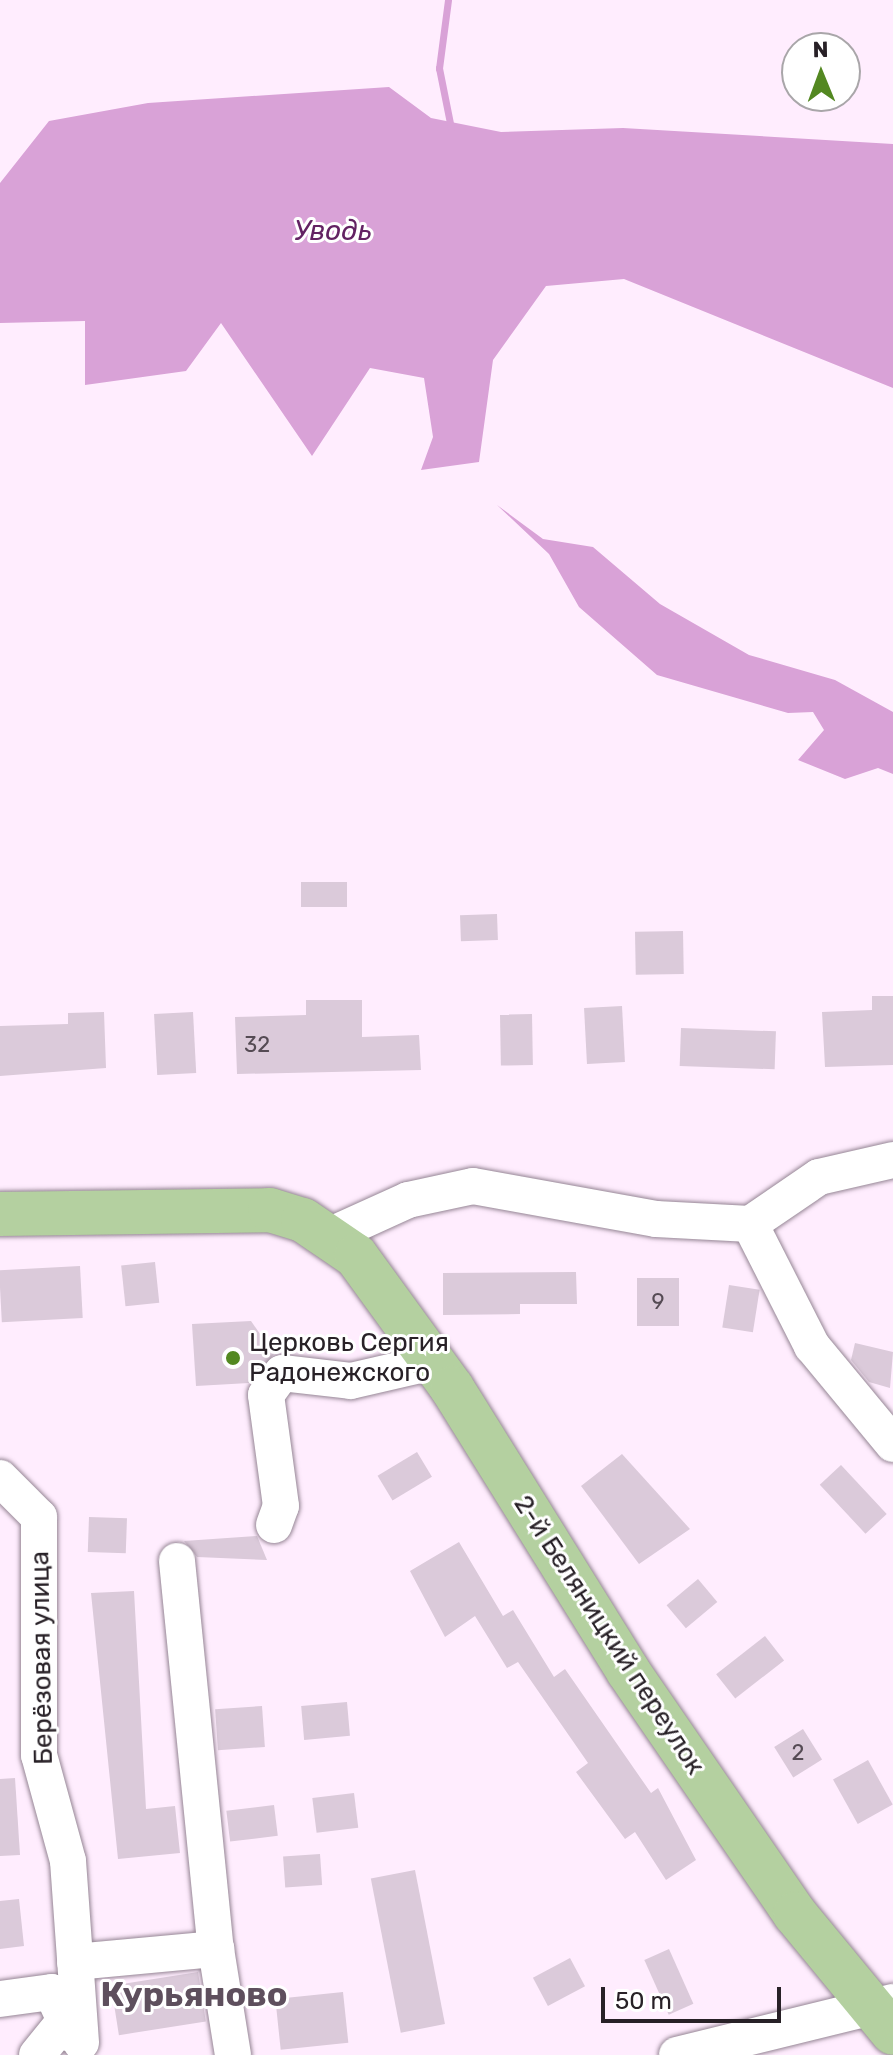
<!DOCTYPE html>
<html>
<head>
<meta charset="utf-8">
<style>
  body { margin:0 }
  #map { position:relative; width:893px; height:2055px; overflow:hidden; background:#ffedfe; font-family:Rubik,sans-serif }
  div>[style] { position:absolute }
  .water>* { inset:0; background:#d9a2d7 }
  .stream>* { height:7px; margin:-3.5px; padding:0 3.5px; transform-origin:3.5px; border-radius:3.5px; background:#d9a2d7 }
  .building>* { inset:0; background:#dbcada; transform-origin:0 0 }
  .roads { filter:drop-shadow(0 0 2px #968695) drop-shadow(0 0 2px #968695) }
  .minor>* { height:36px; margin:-18px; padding:0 18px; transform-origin:18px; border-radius:18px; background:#fff }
  .major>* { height:44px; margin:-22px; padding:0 22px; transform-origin:22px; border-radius:22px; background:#b4d0a0 }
  .dots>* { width:22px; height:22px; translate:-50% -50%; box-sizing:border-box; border:4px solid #fff; border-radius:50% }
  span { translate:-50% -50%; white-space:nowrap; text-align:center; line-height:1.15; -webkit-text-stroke:6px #fff; paint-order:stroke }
  .number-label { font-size:22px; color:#554b54 }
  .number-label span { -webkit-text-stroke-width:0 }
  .poi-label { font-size:26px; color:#282127 }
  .left { translate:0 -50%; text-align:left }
  .street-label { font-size:26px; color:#282127 }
  .water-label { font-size:28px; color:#632263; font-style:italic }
  .district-label { font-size:34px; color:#5e4f5d; font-weight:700 }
  .north { position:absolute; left:781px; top:32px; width:80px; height:80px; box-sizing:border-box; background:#fff; border:2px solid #a9a6a9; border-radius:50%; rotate:359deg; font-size:22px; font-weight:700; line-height:32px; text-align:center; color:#282127 }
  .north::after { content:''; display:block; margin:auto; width:28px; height:36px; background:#538821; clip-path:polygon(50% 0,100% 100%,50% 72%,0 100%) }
  .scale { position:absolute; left:601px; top:1987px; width:180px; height:36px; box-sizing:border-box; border:4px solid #282127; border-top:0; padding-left:10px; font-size:24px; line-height:28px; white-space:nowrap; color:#282127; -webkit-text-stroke:6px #fff; paint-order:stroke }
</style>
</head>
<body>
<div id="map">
  <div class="water">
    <i style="clip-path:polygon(389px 87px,431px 118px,501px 132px,623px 128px,893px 144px,893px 388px,624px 279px,546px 286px,493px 360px,479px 462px,421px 470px,433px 437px,424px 378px,370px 368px,312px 456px,221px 323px,186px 371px,85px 385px,85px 321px,0 323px,0 183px,49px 121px,148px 103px)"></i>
    <i style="clip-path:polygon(497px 505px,543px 539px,593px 547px,660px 604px,749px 655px,835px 680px,893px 712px,893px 774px,878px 768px,845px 779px,798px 760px,824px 730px,813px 712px,788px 713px,657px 675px,579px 607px,549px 554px)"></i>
  </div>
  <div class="stream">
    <i style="left:448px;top:0;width:69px;rotate:97.5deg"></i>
    <i style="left:439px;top:68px;width:61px;rotate:78.7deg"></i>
  </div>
  <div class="building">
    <i style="left:347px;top:882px;width:25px;height:46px;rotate:90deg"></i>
    <i style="left:497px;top:914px;width:26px;height:37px;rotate:88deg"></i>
    <i style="left:683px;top:931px;width:43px;height:48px;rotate:89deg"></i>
    <i style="clip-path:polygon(872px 996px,893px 996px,893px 1065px,825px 1067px,822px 1012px,872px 1010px)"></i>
    <i style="clip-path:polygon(306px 1000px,362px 1000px,362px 1037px,419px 1035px,421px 1070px,237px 1074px,235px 1017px,306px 1015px)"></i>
    <i style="left:622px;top:1006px;width:56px;height:38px;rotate:87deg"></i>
    <i style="clip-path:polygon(104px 1012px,106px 1068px,0 1076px,0 1026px,68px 1024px,68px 1013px)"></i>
    <i style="left:193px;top:1012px;width:61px;height:39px;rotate:87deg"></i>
    <i style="left:532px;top:1014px;width:51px;height:32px;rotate:89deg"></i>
    <i style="left:681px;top:1028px;width:95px;height:38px;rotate:2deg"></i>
    <i style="left:155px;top:1262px;width:41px;height:34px;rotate:84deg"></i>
    <i style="left:80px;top:1266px;width:52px;height:81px;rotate:87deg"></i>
    <i style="clip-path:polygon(576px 1272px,577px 1304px,520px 1304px,520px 1314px,443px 1315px,443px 1273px)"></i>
    <i style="left:637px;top:1278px;width:42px;height:48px"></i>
    <i style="left:729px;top:1285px;width:31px;height:43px;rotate:9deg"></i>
    <i style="clip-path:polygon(251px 1321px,274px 1354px,249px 1383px,196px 1386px,192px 1324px)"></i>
    <i style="clip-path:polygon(855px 1343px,893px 1352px,890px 1388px,869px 1382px,851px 1360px)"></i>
    <i style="left:417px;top:1452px;width:29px;height:46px;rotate:59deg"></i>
    <i style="clip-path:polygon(622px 1454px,690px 1529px,639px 1564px,581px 1486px)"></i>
    <i style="left:841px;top:1465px;width:67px;height:29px;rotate:47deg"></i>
    <i style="left:89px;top:1517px;width:38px;height:35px;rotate:2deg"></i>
    <i style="clip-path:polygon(257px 1536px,267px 1560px,197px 1557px,184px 1541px)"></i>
    <i style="clip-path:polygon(459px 1542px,503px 1616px,513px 1610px,554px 1677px,565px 1669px,651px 1793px,658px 1788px,696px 1860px,666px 1880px,635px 1832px,625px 1839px,576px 1772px,588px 1763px,518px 1662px,507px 1668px,475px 1616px,445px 1637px,410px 1571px)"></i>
    <i style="left:698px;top:1579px;width:30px;height:41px;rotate:50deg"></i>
    <i style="clip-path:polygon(134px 1591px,146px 1809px,175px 1806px,180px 1853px,118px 1859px,91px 1593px)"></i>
    <i style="left:765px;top:1636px;width:31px;height:62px;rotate:52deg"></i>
    <i style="left:347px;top:1702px;width:34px;height:46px;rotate:85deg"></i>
    <i style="left:262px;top:1706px;width:41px;height:47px;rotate:86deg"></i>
    <i style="left:803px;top:1729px;width:36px;height:34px;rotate:58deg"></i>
    <i style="left:868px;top:1760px;width:51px;height:40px;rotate:61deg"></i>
    <i style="clip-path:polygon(15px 1778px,20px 1855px,0 1856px,0 1779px)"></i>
    <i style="left:354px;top:1793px;width:35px;height:42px;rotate:83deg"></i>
    <i style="left:274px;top:1805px;width:31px;height:48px;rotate:83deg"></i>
    <i style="left:320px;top:1854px;width:31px;height:37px;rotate:86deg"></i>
    <i style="left:415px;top:1870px;width:157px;height:45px;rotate:79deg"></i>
    <i style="clip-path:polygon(19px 1899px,24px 1946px,0 1949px,0 1901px)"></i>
    <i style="left:669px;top:1949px;width:60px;height:27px;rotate:66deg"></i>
    <i style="left:570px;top:1958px;width:32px;height:42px;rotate:62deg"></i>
    <i style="left:198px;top:1972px;width:50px;height:88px;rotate:81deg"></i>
    <i style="left:343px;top:1992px;width:51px;height:68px;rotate:84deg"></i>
  </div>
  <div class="roads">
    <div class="minor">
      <i style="left:750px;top:1224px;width:137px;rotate:63.1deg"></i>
      <i style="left:812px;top:1346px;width:127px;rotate:50.4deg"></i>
      <i style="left:331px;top:1235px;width:85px;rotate:-24.4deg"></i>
      <i style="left:408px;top:1200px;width:66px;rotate:-12.2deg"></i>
      <i style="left:473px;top:1186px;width:186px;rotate:10.2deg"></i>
      <i style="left:656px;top:1219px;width:94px;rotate:3deg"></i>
      <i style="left:750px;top:1224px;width:83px;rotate:-34.3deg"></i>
      <i style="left:819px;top:1177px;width:76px;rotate:-12.9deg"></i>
      <i style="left:0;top:1478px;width:55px;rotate:45deg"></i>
      <i style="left:39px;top:1517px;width:238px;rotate:90deg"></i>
      <i style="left:39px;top:1755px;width:110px;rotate:74.7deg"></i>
      <i style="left:68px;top:1861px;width:182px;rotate:85.9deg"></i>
      <i style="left:274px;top:1525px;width:20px;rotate:-70deg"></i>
      <i style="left:281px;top:1506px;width:112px;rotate:-97.7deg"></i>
      <i style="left:266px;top:1395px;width:27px;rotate:-54deg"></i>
      <i style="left:282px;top:1373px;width:69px;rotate:6.6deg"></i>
      <i style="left:351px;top:1381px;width:84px;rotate:-13deg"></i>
      <i style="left:177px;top:1561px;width:390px;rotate:84.3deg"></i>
      <i style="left:75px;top:1962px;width:142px;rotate:-5.3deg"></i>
      <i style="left:216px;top:1949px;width:107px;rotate:80.9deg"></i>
      <i style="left:0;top:1999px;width:52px;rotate:-7.7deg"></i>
      <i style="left:52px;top:1992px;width:46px;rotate:65.7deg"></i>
      <i style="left:37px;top:2055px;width:38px;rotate:-51deg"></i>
      <i style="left:677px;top:2055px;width:222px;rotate:-13.8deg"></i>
    </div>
    <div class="major">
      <i style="left:0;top:1214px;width:270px;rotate:-0.8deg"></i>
      <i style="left:270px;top:1210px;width:34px;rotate:17deg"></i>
      <i style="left:303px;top:1220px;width:64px;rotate:34.2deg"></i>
      <i style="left:356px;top:1256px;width:163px;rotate:54deg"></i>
      <i style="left:452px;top:1388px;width:333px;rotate:58.1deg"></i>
      <i style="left:628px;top:1671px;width:295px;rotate:55.5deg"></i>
      <i style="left:795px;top:1914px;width:154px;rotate:50.5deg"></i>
    </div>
  </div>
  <div class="dots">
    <i style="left:233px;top:1358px;background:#538821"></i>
  </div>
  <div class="number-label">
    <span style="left:257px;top:1045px">32</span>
    <span style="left:658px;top:1302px">9</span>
    <span style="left:798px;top:1753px">2</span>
  </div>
  <div class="poi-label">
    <span class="left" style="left:249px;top:1358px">Церковь Сергия<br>Радонежского</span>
  </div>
  <div class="street-label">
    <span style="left:609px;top:1635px;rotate:57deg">2-й Беляницкий переулок</span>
    <span style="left:42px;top:1658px;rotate:-91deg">Берёзовая улица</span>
  </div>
  <div class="water-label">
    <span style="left:333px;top:231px">Уводь</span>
  </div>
  <div class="district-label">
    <span style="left:194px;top:1995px">Курьяново</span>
  </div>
  <div class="north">N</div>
  <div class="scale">50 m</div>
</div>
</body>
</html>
